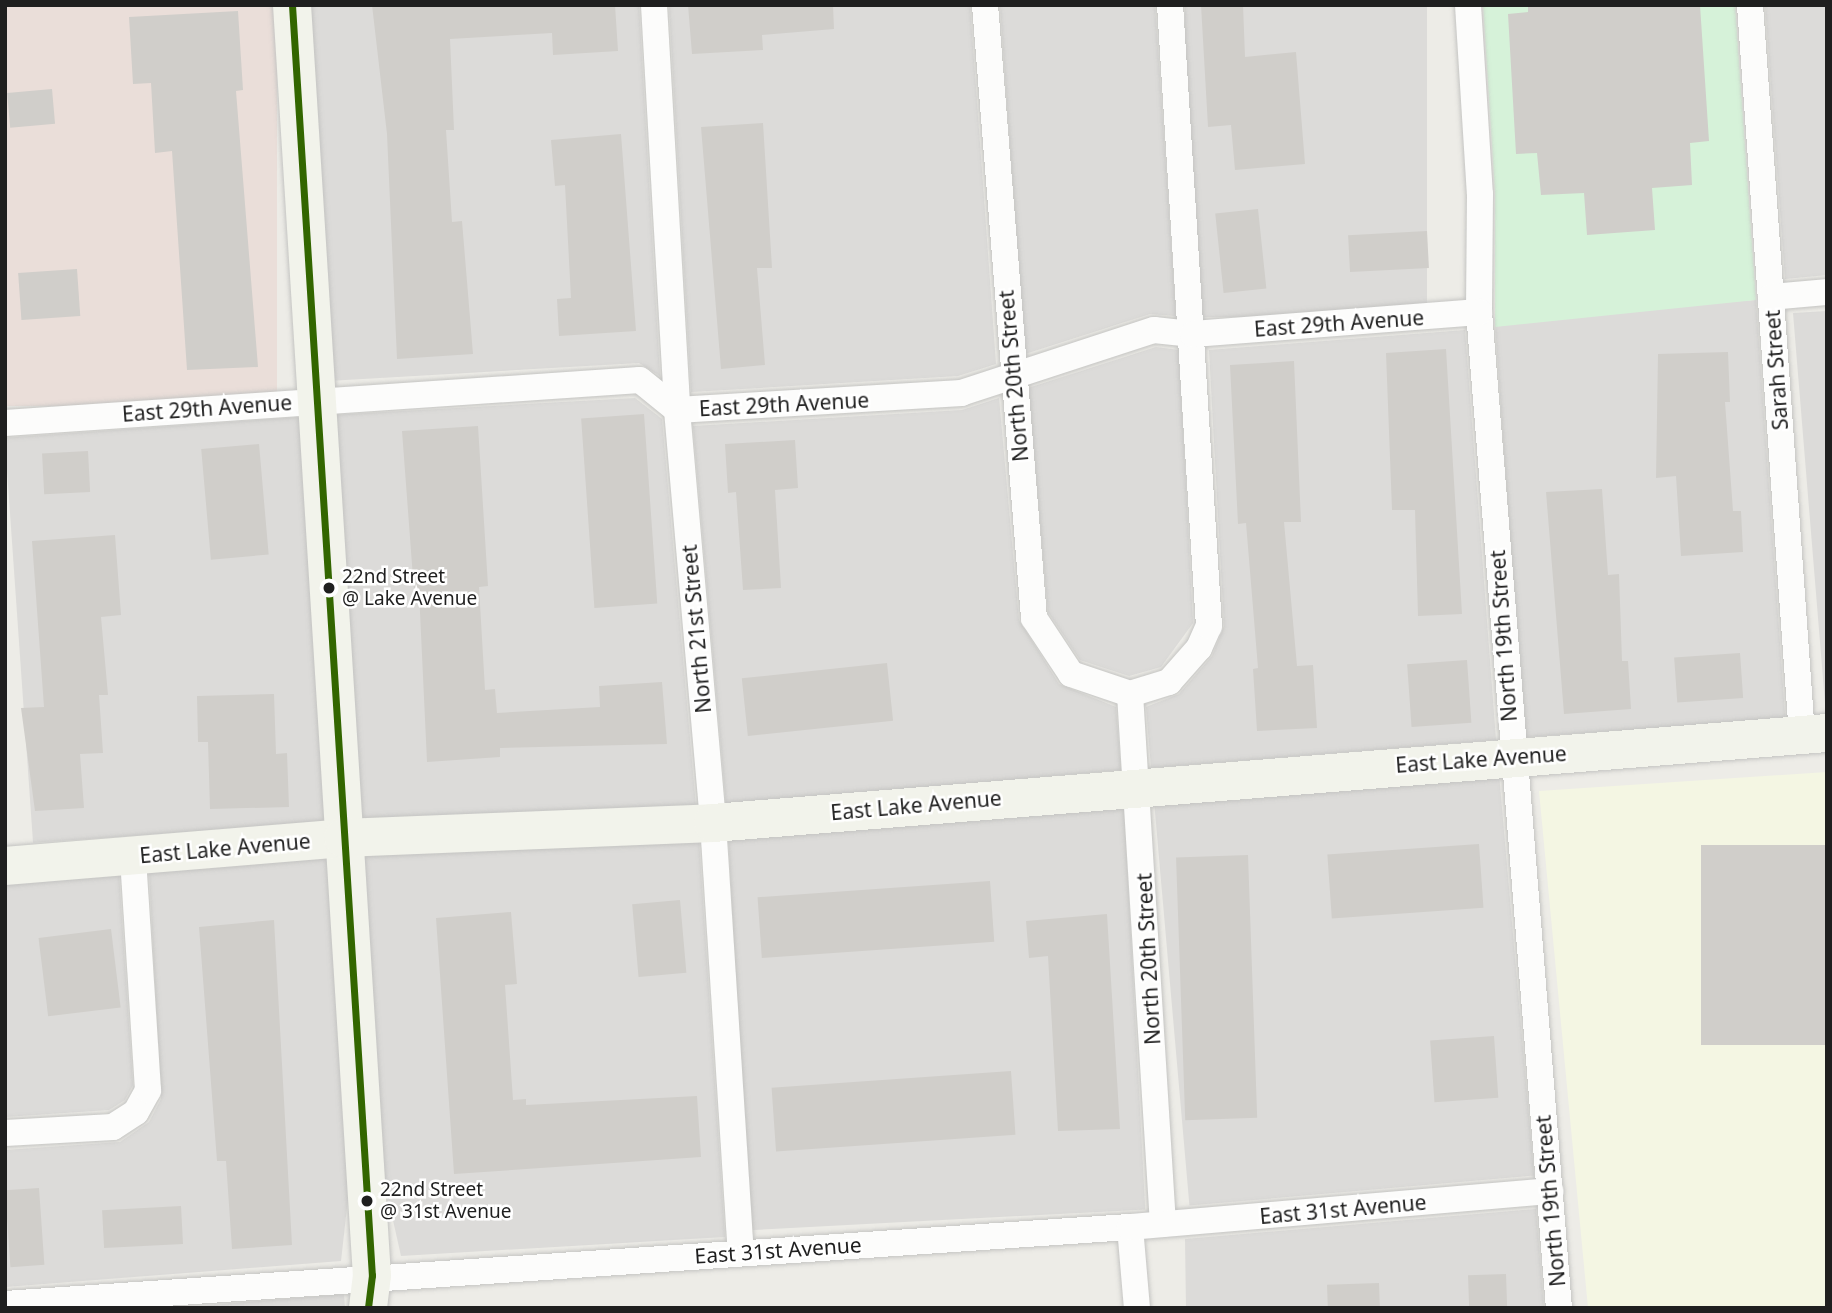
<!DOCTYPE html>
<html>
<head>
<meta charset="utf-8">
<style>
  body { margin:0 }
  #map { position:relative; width:1832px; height:1313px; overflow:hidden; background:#edece7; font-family:"Noto Sans",sans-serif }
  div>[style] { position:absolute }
  .residential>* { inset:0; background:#dcdbd9; transform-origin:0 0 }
  .commercial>* { inset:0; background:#eaded9; transform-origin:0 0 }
  .education>* { inset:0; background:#f4f6e3 }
  .park>* { inset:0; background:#d6f2d9 }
  .building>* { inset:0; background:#d0ceca; transform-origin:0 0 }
  .roads { filter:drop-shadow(0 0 2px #c4c4c2) drop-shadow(0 0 2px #c4c4c2) }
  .street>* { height:26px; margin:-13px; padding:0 13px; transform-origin:13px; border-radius:13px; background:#fcfcfb }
  .secondary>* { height:38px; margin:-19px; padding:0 19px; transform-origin:19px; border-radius:19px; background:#f2f3eb }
  .bus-1>* { height:7px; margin:-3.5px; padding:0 3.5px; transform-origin:3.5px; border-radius:3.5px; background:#360 }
  .dots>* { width:19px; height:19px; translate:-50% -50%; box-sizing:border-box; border:4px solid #fff; border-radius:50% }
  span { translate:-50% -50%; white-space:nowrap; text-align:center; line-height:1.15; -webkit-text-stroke:5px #fff; paint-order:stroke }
  .bus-label { font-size:19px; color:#1f1f1f }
  .left { translate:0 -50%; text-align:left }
  .street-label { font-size:21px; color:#1f1f1f }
  .frame { position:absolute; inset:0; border:7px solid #1f1f1f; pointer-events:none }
</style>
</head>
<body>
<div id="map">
  <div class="residential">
    <i style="clip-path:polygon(307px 5px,639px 5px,660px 376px,639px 363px,328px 381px)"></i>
    <i style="clip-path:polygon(669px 5px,970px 5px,996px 364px,958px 376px,691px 392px)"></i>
    <i style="clip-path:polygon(1000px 5px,1155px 5px,1176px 316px,1150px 314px,1025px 354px)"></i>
    <i style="left:1185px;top:5px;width:242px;height:312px"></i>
    <i style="clip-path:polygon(1765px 5px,1827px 5px,1827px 275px,1785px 279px)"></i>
    <i style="left:1756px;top:300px;width:420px;height:262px;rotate:86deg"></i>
    <i style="clip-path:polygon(1827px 311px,1827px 703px,1825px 703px,1793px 313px)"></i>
    <i style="clip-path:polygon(1465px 330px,1496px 740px,1151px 768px,1146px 707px,1179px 694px,1212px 656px,1224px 626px,1209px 350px)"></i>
    <i style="clip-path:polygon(1156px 347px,1179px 350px,1193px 623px,1161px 667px,1129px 676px,1080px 660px,1048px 612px,1028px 388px)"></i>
    <i style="clip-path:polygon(635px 398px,662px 419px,696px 807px,357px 821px,331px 415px)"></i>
    <i style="clip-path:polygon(999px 398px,1019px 620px,1059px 684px,1116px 707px,1121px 770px,726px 805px,693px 426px,962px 410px)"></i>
    <i style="left:301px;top:417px;width:406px;height:297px;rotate:86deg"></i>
    <i style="left:1499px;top:774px;width:403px;height:346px;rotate:85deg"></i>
    <i style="left:1124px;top:804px;width:406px;height:397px;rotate:87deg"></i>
    <i style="clip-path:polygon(699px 840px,725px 1237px,401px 1256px,382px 1171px,359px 854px)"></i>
    <i style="clip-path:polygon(329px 856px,351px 1172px,341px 1261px,5px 1287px,5px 1150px,120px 1142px,149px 1122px,161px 1099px,149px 871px)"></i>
    <i style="clip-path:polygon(119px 874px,133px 1085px,125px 1100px,109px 1110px,5px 1117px,5px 883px)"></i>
    <i style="clip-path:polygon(1536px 1209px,1544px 1308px,1186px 1308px,1185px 1239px)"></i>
    <i style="clip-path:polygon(344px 1294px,345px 1308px,175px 1308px)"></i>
  </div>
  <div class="commercial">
    <i style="left:5px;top:5px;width:272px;height:401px"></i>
  </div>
  <div class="education">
    <i style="clip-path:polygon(1827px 772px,1827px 1308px,1588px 1308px,1539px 791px)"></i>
  </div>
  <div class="park">
    <i style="clip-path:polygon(1483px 5px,1735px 5px,1756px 300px,1495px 327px,1495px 193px)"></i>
  </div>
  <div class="building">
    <i style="clip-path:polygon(372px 5px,615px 5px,618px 51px,553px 55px,552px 33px,450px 39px,454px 130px,446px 130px,452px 222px,462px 221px,473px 354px,397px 359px,387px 134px)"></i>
    <i style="clip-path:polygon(688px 5px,833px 5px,834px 29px,762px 35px,763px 50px,692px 54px)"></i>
    <i style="clip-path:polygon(1201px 5px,1243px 5px,1245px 57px,1296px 52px,1305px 164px,1235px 170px,1231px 125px,1208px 127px)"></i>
    <i style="clip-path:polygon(1528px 5px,1700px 5px,1709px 141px,1690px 143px,1692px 185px,1652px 188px,1655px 230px,1587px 235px,1584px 193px,1541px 195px,1537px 153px,1516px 154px,1508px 14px,1528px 12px)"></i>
    <i style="clip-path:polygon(238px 11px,243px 90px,236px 91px,258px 367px,187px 370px,172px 151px,155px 153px,151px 83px,133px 84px,129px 17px)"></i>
    <i style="left:52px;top:89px;width:35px;height:45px;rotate:85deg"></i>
    <i style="clip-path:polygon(763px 123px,772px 268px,757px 268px,765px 365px,721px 369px,701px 127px)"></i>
    <i style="clip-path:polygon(621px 134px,636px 331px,559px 336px,557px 299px,571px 298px,565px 185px,555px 186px,551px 140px)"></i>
    <i style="left:1258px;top:209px;width:80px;height:43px;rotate:84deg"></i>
    <i style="left:1427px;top:231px;width:37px;height:79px;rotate:87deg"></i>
    <i style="left:77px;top:269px;width:47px;height:59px;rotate:86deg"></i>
    <i style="clip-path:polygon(1446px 349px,1462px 614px,1418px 616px,1415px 510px,1392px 510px,1386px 353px)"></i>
    <i style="clip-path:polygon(1728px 352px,1730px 402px,1725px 402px,1733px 511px,1741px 511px,1743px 552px,1681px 556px,1676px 476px,1656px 478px,1658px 354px)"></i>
    <i style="clip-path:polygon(1294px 361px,1301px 522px,1284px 522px,1297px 666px,1313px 665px,1317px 728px,1257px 731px,1253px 669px,1258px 668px,1246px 523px,1238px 524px,1230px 365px)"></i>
    <i style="left:644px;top:414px;width:190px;height:63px;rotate:86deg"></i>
    <i style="clip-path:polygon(478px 426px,488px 586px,479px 587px,485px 690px,495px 689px,497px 713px,600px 707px,599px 686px,662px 682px,667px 744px,500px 748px,500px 757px,427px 762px,419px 591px,414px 591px,402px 431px)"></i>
    <i style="clip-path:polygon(795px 440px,798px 488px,775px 490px,781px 588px,743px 590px,736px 492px,728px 493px,725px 444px)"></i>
    <i style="left:259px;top:444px;width:111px;height:58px;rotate:85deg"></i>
    <i style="left:88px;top:451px;width:41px;height:46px;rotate:87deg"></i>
    <i style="clip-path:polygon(1602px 489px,1608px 575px,1619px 574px,1622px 661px,1628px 661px,1631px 709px,1564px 714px,1546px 492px)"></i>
    <i style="clip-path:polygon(115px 535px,121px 615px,101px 617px,108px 695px,99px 695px,103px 753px,80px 754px,84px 808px,35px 811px,21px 708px,44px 707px,32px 541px)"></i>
    <i style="left:1740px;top:653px;width:45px;height:66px;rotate:86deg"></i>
    <i style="left:1467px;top:660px;width:63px;height:60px;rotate:86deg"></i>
    <i style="left:887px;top:663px;width:58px;height:146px;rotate:84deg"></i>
    <i style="clip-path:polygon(274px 694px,276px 754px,287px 753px,289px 807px,210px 809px,208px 742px,198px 742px,197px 696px)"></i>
    <i style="left:1479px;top:844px;width:64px;height:152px;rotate:86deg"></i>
    <i style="left:1701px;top:845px;width:126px;height:200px"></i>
    <i style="left:1248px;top:855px;width:263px;height:72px;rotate:88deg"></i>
    <i style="left:990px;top:881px;width:61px;height:233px;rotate:86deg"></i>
    <i style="left:680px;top:900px;width:73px;height:48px;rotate:85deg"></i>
    <i style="clip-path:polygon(511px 912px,517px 984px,505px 985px,513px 1100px,526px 1099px,526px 1105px,697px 1096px,701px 1157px,454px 1174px,436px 918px)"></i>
    <i style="clip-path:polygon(1107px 914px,1120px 1129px,1058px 1131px,1048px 956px,1029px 958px,1026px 921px)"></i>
    <i style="clip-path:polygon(274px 920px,292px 1245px,232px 1249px,226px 1161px,217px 1161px,199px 927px)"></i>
    <i style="left:111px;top:929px;width:79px;height:73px;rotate:83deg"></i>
    <i style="left:1494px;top:1036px;width:62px;height:64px;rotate:86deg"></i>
    <i style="left:1011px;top:1071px;width:64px;height:240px;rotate:86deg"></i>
    <i style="left:39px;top:1188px;width:77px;height:34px;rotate:86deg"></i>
    <i style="left:181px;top:1206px;width:38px;height:79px;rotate:87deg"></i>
    <i style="left:1506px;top:1274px;width:34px;height:38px;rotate:88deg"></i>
    <i style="left:1379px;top:1283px;width:25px;height:52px;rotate:88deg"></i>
  </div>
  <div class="roads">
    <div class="street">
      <i style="left:654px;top:5px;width:406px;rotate:86.7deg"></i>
      <i style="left:677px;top:410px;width:415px;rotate:85deg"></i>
      <i style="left:713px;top:823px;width:430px;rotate:86.3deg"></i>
      <i style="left:985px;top:5px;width:615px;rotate:85.43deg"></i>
      <i style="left:1034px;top:618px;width:67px;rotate:56.5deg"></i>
      <i style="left:1071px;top:674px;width:62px;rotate:18.7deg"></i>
      <i style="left:1130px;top:694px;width:41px;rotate:-17.1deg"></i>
      <i style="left:1169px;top:682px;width:45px;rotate:-48.6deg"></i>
      <i style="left:1199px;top:648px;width:24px;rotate:-66deg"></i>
      <i style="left:1209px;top:626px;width:622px;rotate:-93.59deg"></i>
      <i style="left:1468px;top:5px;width:189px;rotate:86.4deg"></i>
      <i style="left:1480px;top:194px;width:118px;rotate:90.5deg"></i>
      <i style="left:1479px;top:312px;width:999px;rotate:85.41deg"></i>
      <i style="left:1750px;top:5px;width:732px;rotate:85.93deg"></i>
      <i style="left:1771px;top:297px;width:56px;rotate:-5.1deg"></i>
      <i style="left:5px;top:423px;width:636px;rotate:-3.87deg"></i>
      <i style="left:640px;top:380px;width:48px;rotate:39deg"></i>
      <i style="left:677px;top:410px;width:285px;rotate:-3.4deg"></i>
      <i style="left:961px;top:393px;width:203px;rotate:-18.1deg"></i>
      <i style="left:1154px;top:330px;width:39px;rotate:6deg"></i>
      <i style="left:1193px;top:334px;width:287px;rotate:-4.4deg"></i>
      <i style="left:1130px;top:694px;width:531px;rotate:86.44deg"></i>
      <i style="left:5px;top:1133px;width:108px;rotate:-3.2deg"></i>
      <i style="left:113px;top:1127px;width:27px;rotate:-33deg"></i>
      <i style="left:136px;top:1112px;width:25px;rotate:-61deg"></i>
      <i style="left:148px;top:1090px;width:235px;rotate:-93.7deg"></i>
      <i style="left:1130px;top:1227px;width:81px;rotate:85.1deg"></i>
      <i style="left:5px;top:1304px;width:1128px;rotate:-3.92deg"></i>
      <i style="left:1130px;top:1227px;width:422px;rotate:-4.9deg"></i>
    </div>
    <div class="secondary">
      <i style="left:292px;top:5px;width:1273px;rotate:86.4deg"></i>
      <i style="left:372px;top:1275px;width:33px;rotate:97deg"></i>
      <i style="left:5px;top:866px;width:339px;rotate:-4.7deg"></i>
      <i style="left:343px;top:838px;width:370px;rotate:-2.3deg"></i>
      <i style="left:713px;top:823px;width:1118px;rotate:-4.62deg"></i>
    </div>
  </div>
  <div class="bus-1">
    <i style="left:292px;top:5px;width:1273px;rotate:86.4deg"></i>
    <i style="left:372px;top:1275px;width:33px;rotate:97deg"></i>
  </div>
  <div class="dots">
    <i style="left:329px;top:588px;background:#1f1f1f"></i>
    <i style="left:367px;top:1201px;background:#1f1f1f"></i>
  </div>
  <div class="bus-label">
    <span class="left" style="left:342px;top:588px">22nd Street<br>@ Lake Avenue</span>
    <span class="left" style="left:380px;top:1201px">22nd Street<br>@ 31st Avenue</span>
  </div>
  <div class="street-label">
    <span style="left:1339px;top:323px;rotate:-4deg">East 29th Avenue</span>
    <span style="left:1776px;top:370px;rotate:-94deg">Sarah Street</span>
    <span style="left:1013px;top:376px;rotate:-95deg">North 20th Street</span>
    <span style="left:784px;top:404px;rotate:-3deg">East 29th Avenue</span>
    <span style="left:207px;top:408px;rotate:-4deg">East 29th Avenue</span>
    <span style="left:696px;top:629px;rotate:-95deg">North 21st Street</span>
    <span style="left:1503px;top:636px;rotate:-94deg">North 19th Street</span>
    <span style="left:1481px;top:759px;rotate:-4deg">East Lake Avenue</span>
    <span style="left:916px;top:805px;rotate:-5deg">East Lake Avenue</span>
    <span style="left:225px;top:848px;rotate:-5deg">East Lake Avenue</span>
    <span style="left:1148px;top:959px;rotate:-93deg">North 20th Street</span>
    <span style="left:1550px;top:1201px;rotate:-95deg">North 19th Street</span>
    <span style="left:1343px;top:1209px;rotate:-5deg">East 31st Avenue</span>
    <span style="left:778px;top:1250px;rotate:-4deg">East 31st Avenue</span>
  </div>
  <div class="frame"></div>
</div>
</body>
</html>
